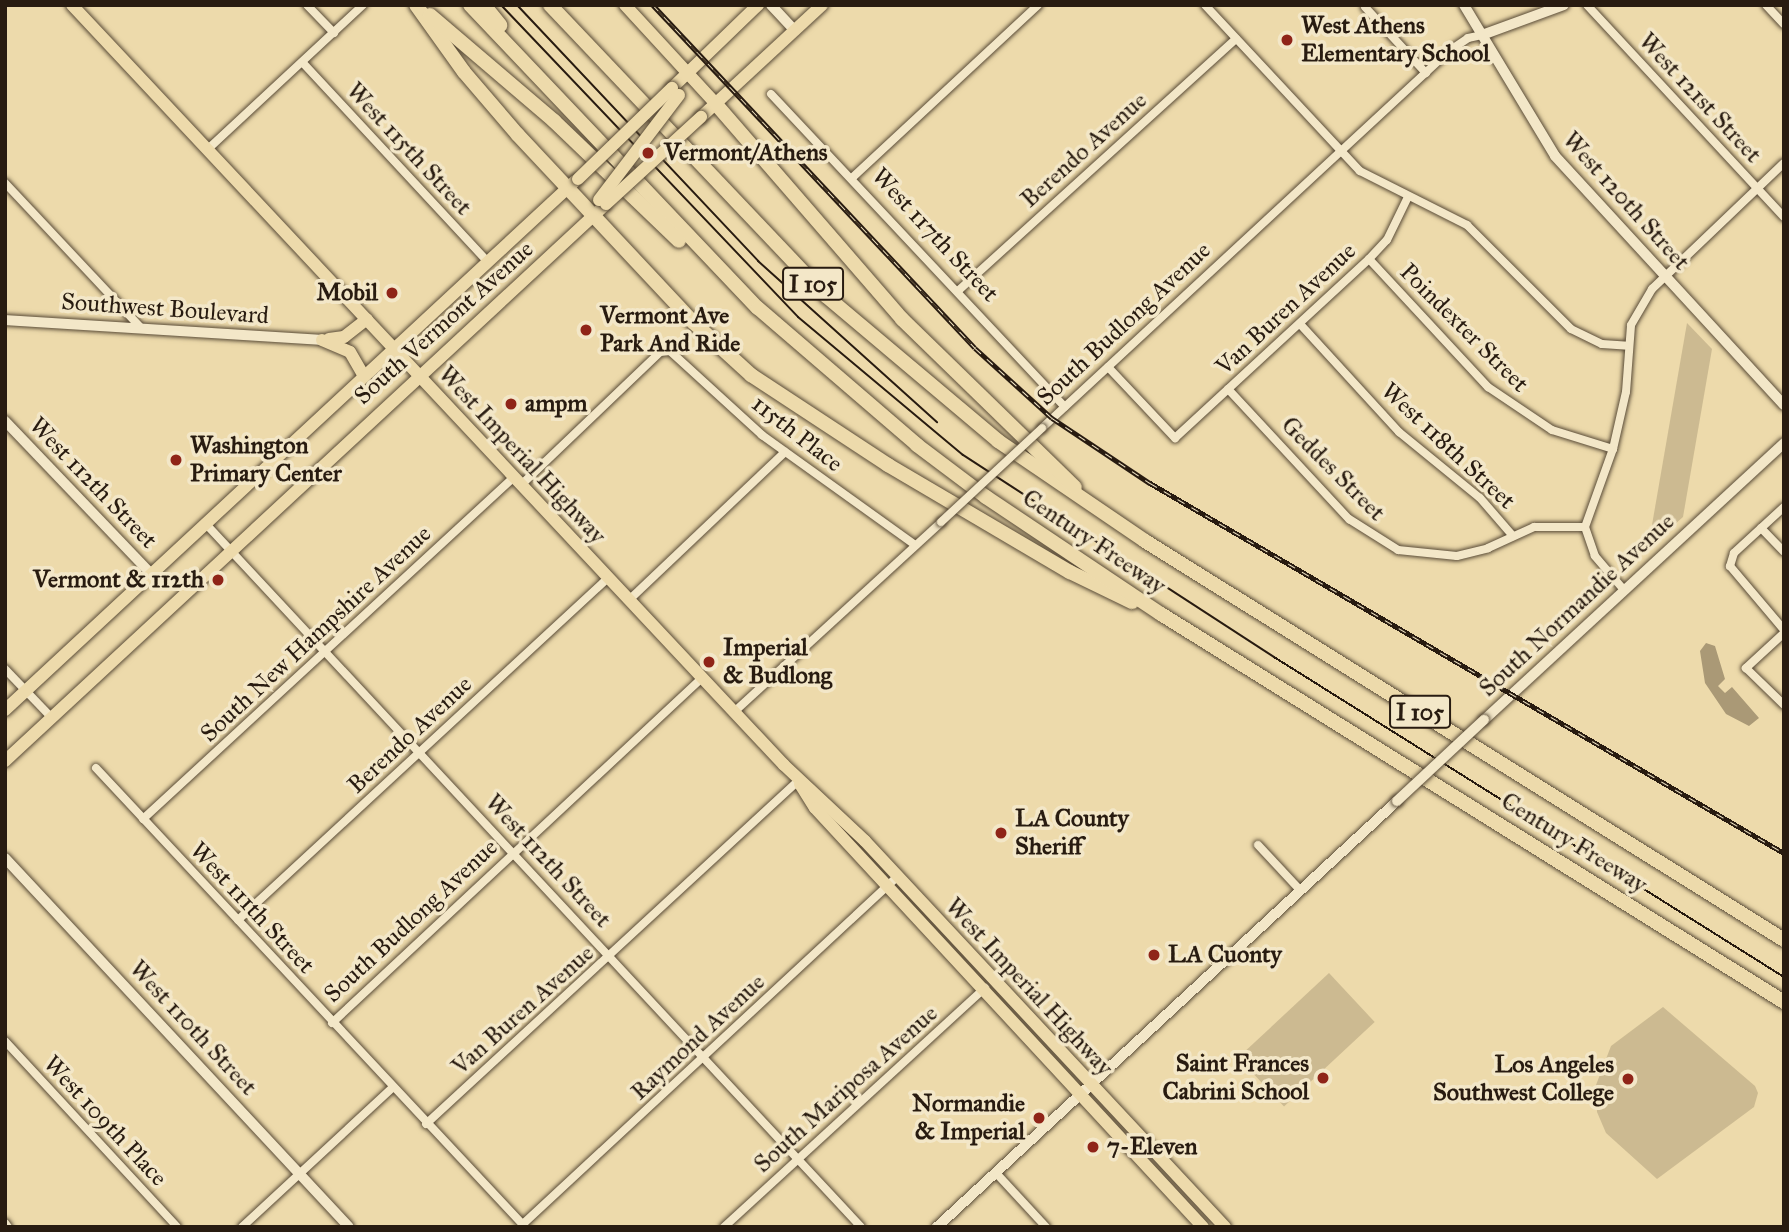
<!DOCTYPE html>
<html>
<head>
<meta charset="utf-8">
<style>
  body { margin:0 }
  #map { position:relative; width:1789px; height:1232px; overflow:hidden; background:#eddaab; font-family:"IM FELL Great Primer",serif }
  div>[style] { position:absolute }
  .green>* { inset:0; background:#ccba91; transform-origin:0 0 }
  .water>* { inset:0; background:#aa9976 }
  .roads { filter:drop-shadow(0 0 2px #594b37) drop-shadow(0 0 2px #594b37) }
  .street>* { height:8px; margin:-4px; padding:0 4px; transform-origin:4px; border-radius:4px; background:#f3e7c8 }
  .secondary>* { height:10px; margin:-5px; padding:0 5px; transform-origin:5px; border-radius:5px; background:#f3e7c8 }
  .primary>* { height:12px; margin:-6px; padding:0 6px; transform-origin:6px; border-radius:6px; background:#eddaab }
  .highway>* { height:14px; margin:-7px; padding:0 7px; transform-origin:7px; border-radius:7px; background:#eddaab }
  .tram>* { height:2px; margin:-1px; padding:0 1px; transform-origin:1px; border-radius:1px; background:#281b10 }
  .rail>* { height:5px; margin-top:-2.5px; transform-origin:0; background:repeating-linear-gradient(90deg,#f3e7c8 0 8px,#281b10 0 16px); box-sizing:border-box; border-block:2px solid #281b10 }
  .bridges { filter:drop-shadow(0 0 2px #594b37) drop-shadow(0 0 2px #594b37) }
  .street-bridge>* { height:8px; margin:-4px; padding:0 4px; transform-origin:4px; border-radius:4px; background:#f3e7c8 }
  .secondary-bridge>* { height:10px; margin:-5px; padding:0 5px; transform-origin:5px; border-radius:5px; background:#f3e7c8 }
  .primary-bridge>* { height:12px; margin:-6px; padding:0 6px; transform-origin:6px; border-radius:6px; background:#eddaab }
  .dots>* { width:19px; height:19px; translate:-50% -50%; box-sizing:border-box; border:4px solid #f3e7c8; border-radius:50% }
  span { translate:-50% -50%; white-space:nowrap; text-align:center; line-height:1.15; -webkit-text-stroke:7px #f3e7c8; paint-order:stroke }
  .shield-label span { padding:2px 5px; background:#f3e7c8; border:2px solid; border-radius:5px; -webkit-text-stroke-width:0 }
  .shield-label { font-size:23px; color:#281b10; font-weight:700 }
  .poi-label { font-size:24px; color:#281b10; font-weight:700 }
  .left { translate:0 -50%; text-align:left }
  .right { translate:-100% -50%; text-align:right }
  .street-label { font-size:24px; color:#281b10 }
  .frame { position:absolute; inset:0; border:7px solid #281b10; pointer-events:none }
</style>
</head>
<body>
<div id="map">
  <div class="green">
    <i style="clip-path:polygon(1687px 323px,1712px 349px,1683px 517px,1648px 548px)"></i>
    <i style="left:1329px;top:973px;width:67px;height:124px;rotate:47deg"></i>
    <i style="clip-path:polygon(1663px 1007px,1755px 1086px,1758px 1093px,1754px 1107px,1657px 1179px,1606px 1133px,1597px 1112px,1596px 1085px,1611px 1046px)"></i>
  </div>
  <div class="water">
    <i style="clip-path:polygon(1706px 643px,1715px 646px,1725px 679px,1718px 686px,1725px 693px,1732px 687px,1759px 718px,1749px 726px,1726px 714px,1705px 683px,1700px 651px)"></i>
  </div>
  <div class="roads">
    <div class="street">
      <i style="left:307px;top:5px;width:39px;rotate:46deg"></i>
      <i style="left:1205px;top:5px;width:227px;rotate:47deg"></i>
      <i style="left:1360px;top:171px;width:120px;rotate:26.8deg"></i>
      <i style="left:1467px;top:225px;width:147px;rotate:45deg"></i>
      <i style="left:1571px;top:329px;width:34px;rotate:26deg"></i>
      <i style="left:1602px;top:344px;width:26px;rotate:4deg"></i>
      <i style="left:1587px;top:5px;width:289px;rotate:47.1deg"></i>
      <i style="left:1766px;top:5px;width:26px;rotate:47deg"></i>
      <i style="left:1365px;top:7px;width:90px;rotate:47.3deg"></i>
      <i style="left:303px;top:63px;width:272px;rotate:47.1deg"></i>
      <i style="left:771px;top:94px;width:429px;rotate:46.8deg"></i>
      <i style="left:208px;top:149px;width:212px;rotate:-42.9deg"></i>
      <i style="left:853px;top:177px;width:253px;rotate:-42.9deg"></i>
      <i style="left:5px;top:183px;width:199px;rotate:46.8deg"></i>
      <i style="left:1369px;top:259px;width:175px;rotate:47.1deg"></i>
      <i style="left:1488px;top:387px;width:77px;rotate:33.9deg"></i>
      <i style="left:1552px;top:430px;width:64px;rotate:17.3deg"></i>
      <i style="left:959px;top:290px;width:374px;rotate:-42.2deg"></i>
      <i style="left:1300px;top:324px;width:147px;rotate:47.5deg"></i>
      <i style="left:1399px;top:432px;width:104px;rotate:39.2deg"></i>
      <i style="left:1480px;top:498px;width:50px;rotate:49deg"></i>
      <i style="left:1108px;top:367px;width:98px;rotate:46.7deg"></i>
      <i style="left:1175px;top:438px;width:264px;rotate:-42.7deg"></i>
      <i style="left:1369px;top:259px;width:26px;rotate:-47deg"></i>
      <i style="left:1387px;top:240px;width:48px;rotate:-64deg"></i>
      <i style="left:1228px;top:389px;width:178px;rotate:47.1deg"></i>
      <i style="left:1349px;top:519px;width:58px;rotate:32.3deg"></i>
      <i style="left:1398px;top:550px;width:59px;rotate:5.8deg"></i>
      <i style="left:1457px;top:556px;width:32px;rotate:-14deg"></i>
      <i style="left:1488px;top:548px;width:51px;rotate:-24.5deg"></i>
      <i style="left:1534px;top:527px;width:51px"></i>
      <i style="left:1042px;top:428px;width:555px;rotate:-42.81deg"></i>
      <i style="left:1449px;top:51px;width:23px;rotate:-34deg"></i>
      <i style="left:1468px;top:38px;width:14px;rotate:-12deg"></i>
      <i style="left:521px;top:485px;width:192px;rotate:-43.7deg"></i>
      <i style="left:660px;top:352px;width:10px;rotate:-6deg"></i>
      <i style="left:670px;top:351px;width:125px;rotate:42.4deg"></i>
      <i style="left:762px;top:435px;width:188px;rotate:35.7deg"></i>
      <i style="left:1784px;top:507px;width:68px;rotate:137.4deg"></i>
      <i style="left:1734px;top:553px;width:14px;rotate:107deg"></i>
      <i style="left:1730px;top:566px;width:84px;rotate:49.8deg"></i>
      <i style="left:205px;top:523px;width:962px;rotate:47.02deg"></i>
      <i style="left:1761px;top:528px;width:33px;rotate:46deg"></i>
      <i style="left:1624px;top:590px;width:45px;rotate:-130.5deg"></i>
      <i style="left:1595px;top:556px;width:31px;rotate:-109deg"></i>
      <i style="left:1585px;top:527px;width:83px;rotate:-70.3deg"></i>
      <i style="left:1613px;top:449px;width:58px;rotate:-77.2deg"></i>
      <i style="left:1626px;top:392px;width:67px;rotate:-85.7deg"></i>
      <i style="left:1631px;top:325px;width:42px;rotate:-59.7deg"></i>
      <i style="left:1652px;top:289px;width:182px;rotate:-43.7deg"></i>
      <i style="left:629px;top:600px;width:215px;rotate:-43.5deg"></i>
      <i style="left:1784px;top:633px;width:52px;rotate:137.4deg"></i>
      <i style="left:1746px;top:668px;width:53px;rotate:44.2deg"></i>
      <i style="left:5px;top:669px;width:68px;rotate:46.2deg"></i>
      <i style="left:734px;top:712px;width:281px;rotate:-42.5deg"></i>
      <i style="left:96px;top:768px;width:628px;rotate:46.93deg"></i>
      <i style="left:143px;top:819px;width:505px;rotate:-42.67deg"></i>
      <i style="left:1258px;top:845px;width:62px;rotate:47deg"></i>
      <i style="left:238px;top:920px;width:504px;rotate:-42.75deg"></i>
      <i style="left:332px;top:1023px;width:506px;rotate:-43deg"></i>
      <i style="left:5px;top:1041px;width:253px;rotate:47.2deg"></i>
      <i style="left:426px;top:1124px;width:506px;rotate:-42.68deg"></i>
      <i style="left:996px;top:1173px;width:74px;rotate:47.2deg"></i>
      <i style="left:5px;top:1223px;width:5px;rotate:53deg"></i>
      <i style="left:523px;top:1224px;width:512px;rotate:-42.86deg"></i>
      <i style="left:242px;top:1227px;width:206px;rotate:-42.8deg"></i>
      <i style="left:724px;top:1227px;width:354px;rotate:-42.5deg"></i>
    </div>
    <div class="secondary">
      <i style="left:771px;top:5px;width:35px;rotate:47deg"></i>
      <i style="left:1464px;top:5px;width:176px;rotate:58.9deg"></i>
      <i style="left:1555px;top:156px;width:338px;rotate:47.4deg"></i>
      <i style="left:1482px;top:35px;width:87px;rotate:-20.1deg"></i>
      <i style="left:5px;top:320px;width:318px;rotate:3.6deg"></i>
      <i style="left:5px;top:421px;width:211px;rotate:46.3deg"></i>
      <i style="left:1484px;top:720px;width:408px;rotate:-42.7deg"></i>
      <i style="left:5px;top:858px;width:504px;rotate:47.01deg"></i>
      <i style="left:937px;top:1227px;width:627px;rotate:-42.8deg"></i>
    </div>
    <div class="primary">
      <i style="left:72px;top:5px;width:1041px;rotate:46.87deg"></i>
      <i style="left:784px;top:765px;width:111px;rotate:43.2deg"></i>
      <i style="left:865px;top:841px;width:528px;rotate:47deg"></i>
      <i style="left:625px;top:5px;width:133px;rotate:47.4deg"></i>
      <i style="left:672px;top:88px;width:120px;rotate:-44deg"></i>
      <i style="left:701px;top:117px;width:165px;rotate:-42.8deg"></i>
      <i style="left:329px;top:339px;width:15px;rotate:-8deg"></i>
      <i style="left:344px;top:337px;width:29px;rotate:-38deg"></i>
      <i style="left:322px;top:340px;width:30px;rotate:23deg"></i>
      <i style="left:350px;top:352px;width:28px;rotate:60deg"></i>
      <i style="left:5px;top:710px;width:778px;rotate:-42.86deg"></i>
      <i style="left:5px;top:761px;width:817px;rotate:-42.82deg"></i>
      <i style="left:800px;top:784px;width:28px;rotate:58deg"></i>
      <i style="left:815px;top:808px;width:571px;rotate:47.2deg"></i>
    </div>
    <div class="highway">
      <i style="left:416px;top:5px;width:82px;rotate:54.4deg"></i>
      <i style="left:464px;top:72px;width:83px;rotate:49.4deg"></i>
      <i style="left:518px;top:135px;width:256px;rotate:46.9deg"></i>
      <i style="left:693px;top:322px;width:79px;rotate:42.4deg"></i>
      <i style="left:751px;top:375px;width:164px;rotate:33.3deg"></i>
      <i style="left:888px;top:465px;width:211px;rotate:30.5deg"></i>
      <i style="left:1070px;top:572px;width:69px;rotate:25.8deg"></i>
      <i style="left:470px;top:5px;width:418px;rotate:46.5deg"></i>
      <i style="left:758px;top:308px;width:210px;rotate:40.7deg"></i>
      <i style="left:917px;top:445px;width:86px;rotate:37deg"></i>
      <i style="left:986px;top:497px;width:211px;rotate:33.8deg"></i>
      <i style="left:1161px;top:614px;width:734px;rotate:31.91deg"></i>
      <i style="left:484px;top:5px;width:26px;rotate:51deg"></i>
      <i style="left:550px;top:5px;width:401px;rotate:46.5deg"></i>
      <i style="left:826px;top:296px;width:225px;rotate:40.1deg"></i>
      <i style="left:998px;top:441px;width:178px;rotate:34.2deg"></i>
      <i style="left:1145px;top:541px;width:753px;rotate:31.98deg"></i>
      <i style="left:430px;top:15px;width:163px;rotate:40.5deg"></i>
      <i style="left:554px;top:121px;width:173px;rotate:43.8deg"></i>
      <i style="left:715px;top:103px;width:286px;rotate:49.1deg"></i>
      <i style="left:902px;top:319px;width:241px;rotate:44.2deg"></i>
    </div>
  </div>
  <div class="tram">
    <i style="left:501px;top:5px;width:431px;rotate:46.4deg"></i>
    <i style="left:798px;top:317px;width:215px;rotate:39.9deg"></i>
    <i style="left:963px;top:455px;width:371px;rotate:33deg"></i>
    <i style="left:1274px;top:657px;width:602px;rotate:32.11deg"></i>
    <i style="left:517px;top:5px;width:352px;rotate:46.7deg"></i>
    <i style="left:758px;top:261px;width:241px;rotate:42deg"></i>
  </div>
  <div class="rail">
    <i style="left:653px;top:5px;width:470px;rotate:46.8deg"></i>
    <i style="left:975px;top:348px;width:104px;rotate:42.3deg"></i>
    <i style="left:1052px;top:418px;width:118px;rotate:33.6deg"></i>
    <i style="left:1150px;top:483px;width:734px;rotate:30.27deg"></i>
  </div>
  <div class="bridges">
    <div class="street-bridge">
      <i style="left:941px;top:522px;width:138px;rotate:-42.9deg"></i>
    </div>
    <div class="secondary-bridge">
      <i style="left:1397px;top:801px;width:119px;rotate:-43deg"></i>
    </div>
    <div class="primary-bridge">
      <i style="left:578px;top:179px;width:131px;rotate:-44.1deg"></i>
      <i style="left:599px;top:200px;width:132px;rotate:-52.7deg"></i>
      <i style="left:606px;top:204px;width:129px;rotate:-42.5deg"></i>
    </div>
  </div>
  <div class="dots">
    <i style="left:1287px;top:40px;background:#8f2418"></i>
    <i style="left:648px;top:153px;background:#8f2418"></i>
    <i style="left:392px;top:293px;background:#8f2418"></i>
    <i style="left:586px;top:330px;background:#8f2418"></i>
    <i style="left:511px;top:404px;background:#8f2418"></i>
    <i style="left:176px;top:460px;background:#8f2418"></i>
    <i style="left:218px;top:580px;background:#8f2418"></i>
    <i style="left:709px;top:662px;background:#8f2418"></i>
    <i style="left:1001px;top:833px;background:#8f2418"></i>
    <i style="left:1154px;top:955px;background:#8f2418"></i>
    <i style="left:1323px;top:1078px;background:#8f2418"></i>
    <i style="left:1628px;top:1079px;background:#8f2418"></i>
    <i style="left:1039px;top:1118px;background:#8f2418"></i>
    <i style="left:1093px;top:1147px;background:#8f2418"></i>
  </div>
  <div class="shield-label">
    <span style="left:813px;top:284px">I 105</span>
    <span style="left:1420px;top:712px">I 105</span>
  </div>
  <div class="poi-label">
    <span class="left" style="left:1301px;top:40px">West Athens<br>Elementary School</span>
    <span class="left" style="left:664px;top:153px">Vermont/Athens</span>
    <span class="right" style="left:378px;top:293px">Mobil</span>
    <span class="left" style="left:600px;top:330px">Vermont Ave<br>Park And Ride</span>
    <span class="left" style="left:525px;top:404px">ampm</span>
    <span class="left" style="left:190px;top:460px">Washington<br>Primary Center</span>
    <span class="right" style="left:204px;top:580px">Vermont &amp; 112th</span>
    <span class="left" style="left:723px;top:662px">Imperial<br>&amp; Budlong</span>
    <span class="left" style="left:1015px;top:833px">LA County<br>Sheriff</span>
    <span class="left" style="left:1168px;top:955px">LA Cuonty</span>
    <span class="right" style="left:1309px;top:1078px">Saint Frances<br>Cabrini School</span>
    <span class="right" style="left:1614px;top:1079px">Los Angeles<br>Southwest College</span>
    <span class="right" style="left:1025px;top:1118px">Normandie<br>&amp; Imperial</span>
    <span class="left" style="left:1107px;top:1147px">7-Eleven</span>
  </div>
  <div class="street-label">
    <span style="left:1700px;top:98px;rotate:47deg">West 121st Street</span>
    <span style="left:409px;top:149px;rotate:47deg">West 115th Street</span>
    <span style="left:1084px;top:150px;rotate:-42deg">Berendo Avenue</span>
    <span style="left:1626px;top:201px;rotate:48deg">West 120th Street</span>
    <span style="left:935px;top:235px;rotate:47deg">West 117th Street</span>
    <span style="left:165px;top:309px;rotate:4deg">Southwest Boulevard</span>
    <span style="left:1286px;top:309px;rotate:-43deg">Van Buren Avenue</span>
    <span style="left:444px;top:323px;rotate:-42deg">South Vermont Avenue</span>
    <span style="left:1124px;top:324px;rotate:-43deg">South Budlong Avenue</span>
    <span style="left:1464px;top:328px;rotate:45deg">Poindexter Street</span>
    <span style="left:797px;top:434px;rotate:38deg">115th Place</span>
    <span style="left:1448px;top:446px;rotate:43deg">West 118th Street</span>
    <span style="left:522px;top:455px;rotate:47deg">West Imperial Highway</span>
    <span style="left:1333px;top:469px;rotate:45deg">Geddes Street</span>
    <span style="left:93px;top:483px;rotate:46deg">West 112th Street</span>
    <span style="left:1094px;top:542px;rotate:34deg">Century Freeway</span>
    <span style="left:1577px;top:605px;rotate:-43deg">South Normandie Avenue</span>
    <span style="left:316px;top:634px;rotate:-43deg">South New Hampshire Avenue</span>
    <span style="left:410px;top:735px;rotate:-43deg">Berendo Avenue</span>
    <span style="left:1574px;top:843px;rotate:32deg">Century Freeway</span>
    <span style="left:548px;top:861px;rotate:47deg">West 112th Street</span>
    <span style="left:252px;top:908px;rotate:47deg">West 111th Street</span>
    <span style="left:411px;top:921px;rotate:-43deg">South Budlong Avenue</span>
    <span style="left:1029px;top:987px;rotate:47deg">West Imperial Highway</span>
    <span style="left:523px;top:1010px;rotate:-42deg">Van Buren Avenue</span>
    <span style="left:193px;top:1028px;rotate:47deg">West 110th Street</span>
    <span style="left:698px;top:1037px;rotate:-43deg">Raymond Avenue</span>
    <span style="left:846px;top:1089px;rotate:-42deg">South Mariposa Avenue</span>
    <span style="left:105px;top:1121px;rotate:47deg">West 109th Place</span>
  </div>
  <div class="frame"></div>
</div>
</body>
</html>
